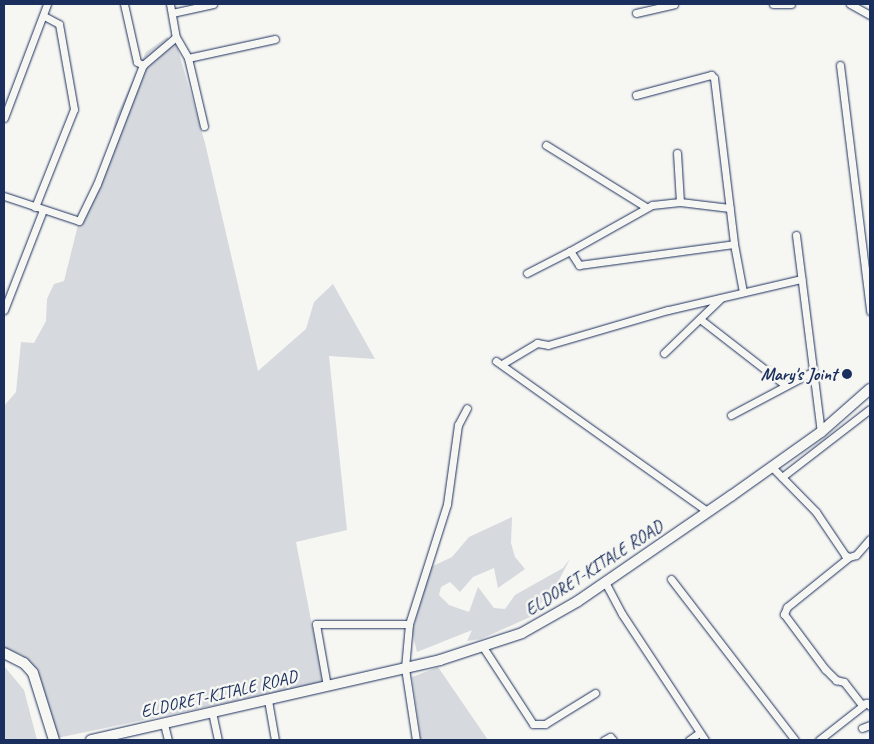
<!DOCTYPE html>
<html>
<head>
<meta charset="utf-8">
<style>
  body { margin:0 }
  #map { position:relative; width:874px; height:744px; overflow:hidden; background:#f6f6f2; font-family:Caveat,sans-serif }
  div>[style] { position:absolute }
  .green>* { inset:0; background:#d6d9dd }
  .roads { filter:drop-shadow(0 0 1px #1b2f5e) drop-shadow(0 0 1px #1b2f5e) }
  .minor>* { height:7px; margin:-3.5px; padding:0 3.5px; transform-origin:3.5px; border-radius:3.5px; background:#f6f6f2 }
  .highway>* { height:10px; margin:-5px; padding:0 5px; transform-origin:5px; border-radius:5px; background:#f6f6f2 }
  .dots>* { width:14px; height:14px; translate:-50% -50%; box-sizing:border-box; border:2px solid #f6f6f2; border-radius:50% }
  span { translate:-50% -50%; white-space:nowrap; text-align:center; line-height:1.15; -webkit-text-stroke:5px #f6f6f2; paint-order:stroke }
  .poi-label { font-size:18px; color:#1b2f5e; font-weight:700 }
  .right { translate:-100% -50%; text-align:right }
  .street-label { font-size:18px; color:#1b2f5e }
  .frame { position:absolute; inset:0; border:5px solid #1b2f5e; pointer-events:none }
</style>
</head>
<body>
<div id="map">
  <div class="green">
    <i style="clip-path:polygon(167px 37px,177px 46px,205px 143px,258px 371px,306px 329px,314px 302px,333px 284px,375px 359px,329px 356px,347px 530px,296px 542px,323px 683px,57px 738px,39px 676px,22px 655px,4px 649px,4px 406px,16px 392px,21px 342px,34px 343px,46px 321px,47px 299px,54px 284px,64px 281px,78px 225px,100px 184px,116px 143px,113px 129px,116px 117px,146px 52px)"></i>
    <i style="clip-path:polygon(512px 517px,511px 543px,515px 557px,525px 569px,498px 588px,494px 568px,473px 577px,460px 592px,450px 582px,441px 587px,439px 595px,449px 605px,469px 612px,478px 587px,494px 608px,505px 609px,515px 595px,563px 568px,570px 559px,552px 593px,541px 603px,539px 613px,481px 639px,467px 641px,472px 630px,417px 652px,412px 632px,431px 567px,452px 557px,469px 537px)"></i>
    <i style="clip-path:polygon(4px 666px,24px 690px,37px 740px,4px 740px)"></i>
    <i style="clip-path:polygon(438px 667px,488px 740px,421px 740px,412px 677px)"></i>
  </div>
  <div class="roads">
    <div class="minor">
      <i style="left:124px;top:4px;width:59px;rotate:77.4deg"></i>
      <i style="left:137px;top:62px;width:7px;rotate:27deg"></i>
      <i style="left:170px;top:4px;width:34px;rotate:80deg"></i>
      <i style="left:176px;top:37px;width:24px;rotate:60deg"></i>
      <i style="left:188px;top:58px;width:70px;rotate:76.8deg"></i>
      <i style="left:773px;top:4px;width:18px"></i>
      <i style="left:850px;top:4px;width:23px;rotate:29deg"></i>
      <i style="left:172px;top:13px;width:42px;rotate:-12.4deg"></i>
      <i style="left:636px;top:13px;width:39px;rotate:-13deg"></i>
      <i style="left:188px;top:58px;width:89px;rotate:-12.3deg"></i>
      <i style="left:840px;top:65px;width:248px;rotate:83deg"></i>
      <i style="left:636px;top:95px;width:78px;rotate:-14.9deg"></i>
      <i style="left:711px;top:75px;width:4px;rotate:45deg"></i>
      <i style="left:714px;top:78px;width:167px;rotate:83.1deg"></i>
      <i style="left:734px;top:244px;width:49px;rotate:79.4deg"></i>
      <i style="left:4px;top:118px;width:122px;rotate:-69.3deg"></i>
      <i style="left:546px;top:145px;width:118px;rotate:31.8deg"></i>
      <i style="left:677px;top:153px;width:49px;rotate:86.5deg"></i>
      <i style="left:4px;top:196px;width:79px;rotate:18.4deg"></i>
      <i style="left:79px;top:221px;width:41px;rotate:-64.1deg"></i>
      <i style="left:97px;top:184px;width:128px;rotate:-68.9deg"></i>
      <i style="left:143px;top:65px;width:43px;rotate:-40.3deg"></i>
      <i style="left:35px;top:207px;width:105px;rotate:-68.3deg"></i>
      <i style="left:74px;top:109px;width:86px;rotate:-100deg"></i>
      <i style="left:59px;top:24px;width:17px;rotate:-152deg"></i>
      <i style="left:796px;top:235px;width:199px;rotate:82.8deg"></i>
      <i style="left:570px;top:251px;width:94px;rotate:-29.3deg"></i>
      <i style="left:652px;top:205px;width:28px;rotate:-6deg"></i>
      <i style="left:680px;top:202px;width:50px;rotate:6.8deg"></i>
      <i style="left:527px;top:273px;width:48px;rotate:-27.1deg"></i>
      <i style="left:570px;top:251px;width:17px;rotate:57deg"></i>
      <i style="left:579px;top:265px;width:156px;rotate:-7.7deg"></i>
      <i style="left:4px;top:310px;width:107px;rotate:-68.7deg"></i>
      <i style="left:700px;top:319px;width:108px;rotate:37.8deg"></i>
      <i style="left:664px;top:353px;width:79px;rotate:-44deg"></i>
      <i style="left:496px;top:361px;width:259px;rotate:35.4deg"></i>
      <i style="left:502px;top:364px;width:41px;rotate:-31deg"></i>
      <i style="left:537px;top:343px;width:11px;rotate:10deg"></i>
      <i style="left:548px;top:345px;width:125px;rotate:-16.3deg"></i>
      <i style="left:668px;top:310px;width:137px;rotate:-13.1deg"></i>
      <i style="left:731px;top:415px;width:92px;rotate:-28deg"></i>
      <i style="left:772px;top:467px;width:63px;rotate:45.6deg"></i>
      <i style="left:816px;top:512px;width:52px;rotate:56deg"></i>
      <i style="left:845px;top:555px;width:4px;rotate:27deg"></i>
      <i style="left:849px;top:557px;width:7px;rotate:-16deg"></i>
      <i style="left:856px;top:555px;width:21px;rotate:-49deg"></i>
      <i style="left:782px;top:477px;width:111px;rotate:-37.7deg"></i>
      <i style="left:849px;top:557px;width:80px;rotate:141.1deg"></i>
      <i style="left:787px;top:607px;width:8px;rotate:113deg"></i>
      <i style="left:784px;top:614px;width:69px;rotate:53.3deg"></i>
      <i style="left:825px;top:669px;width:16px;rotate:45deg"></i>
      <i style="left:836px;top:680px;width:8px;rotate:14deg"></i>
      <i style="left:844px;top:682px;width:28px;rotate:52deg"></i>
      <i style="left:861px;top:704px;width:6px;rotate:-9deg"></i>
      <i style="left:867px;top:703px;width:4px;rotate:45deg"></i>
      <i style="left:671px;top:579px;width:203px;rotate:52.4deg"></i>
      <i style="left:605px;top:582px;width:36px;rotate:62deg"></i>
      <i style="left:622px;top:614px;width:151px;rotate:56.6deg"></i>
      <i style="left:483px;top:647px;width:92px;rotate:57deg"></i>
      <i style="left:533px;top:724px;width:12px"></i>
      <i style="left:545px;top:724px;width:59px;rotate:-31.8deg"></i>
      <i style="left:327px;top:686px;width:63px;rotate:-100.1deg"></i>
      <i style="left:316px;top:624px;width:93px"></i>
      <i style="left:268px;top:700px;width:41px;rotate:80.1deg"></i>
      <i style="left:212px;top:712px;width:29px;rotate:78deg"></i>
      <i style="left:164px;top:724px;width:16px;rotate:76deg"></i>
      <i style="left:862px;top:728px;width:9px;rotate:-21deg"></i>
      <i style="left:416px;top:740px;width:73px;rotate:-98.7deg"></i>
      <i style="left:405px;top:668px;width:44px;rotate:-84.8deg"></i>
      <i style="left:409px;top:624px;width:126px;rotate:-72.4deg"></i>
      <i style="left:447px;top:504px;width:80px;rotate:-82.1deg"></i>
      <i style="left:458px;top:425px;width:19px;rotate:-62deg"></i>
      <i style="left:604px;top:740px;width:7px;rotate:-27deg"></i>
      <i style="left:610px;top:737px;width:4px;rotate:45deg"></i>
      <i style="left:689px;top:740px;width:12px;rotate:-35deg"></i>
      <i style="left:819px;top:740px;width:60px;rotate:-38.2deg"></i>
    </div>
    <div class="highway">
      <i style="left:4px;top:653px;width:22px;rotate:27deg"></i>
      <i style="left:24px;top:663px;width:13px;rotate:48deg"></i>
      <i style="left:33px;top:673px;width:70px;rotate:72.6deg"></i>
      <i style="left:91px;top:740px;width:358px;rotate:-12.9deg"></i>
      <i style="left:440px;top:660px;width:86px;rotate:-18.2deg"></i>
      <i style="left:522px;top:633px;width:64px;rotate:-29.7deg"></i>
      <i style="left:578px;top:601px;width:186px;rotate:-34.5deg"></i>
      <i style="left:731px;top:496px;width:110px;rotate:-35.4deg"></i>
      <i style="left:821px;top:432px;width:65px;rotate:-41.3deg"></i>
    </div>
  </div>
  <div class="dots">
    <i style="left:847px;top:374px;background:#1b2f5e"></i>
  </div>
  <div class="poi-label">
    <span class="right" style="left:837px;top:374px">Mary's Joint</span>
  </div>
  <div class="street-label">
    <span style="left:594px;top:568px;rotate:-33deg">ELDORET-KITALE ROAD</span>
    <span style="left:219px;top:694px;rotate:-13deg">ELDORET-KITALE ROAD</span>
  </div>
  <div class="frame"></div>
</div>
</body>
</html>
